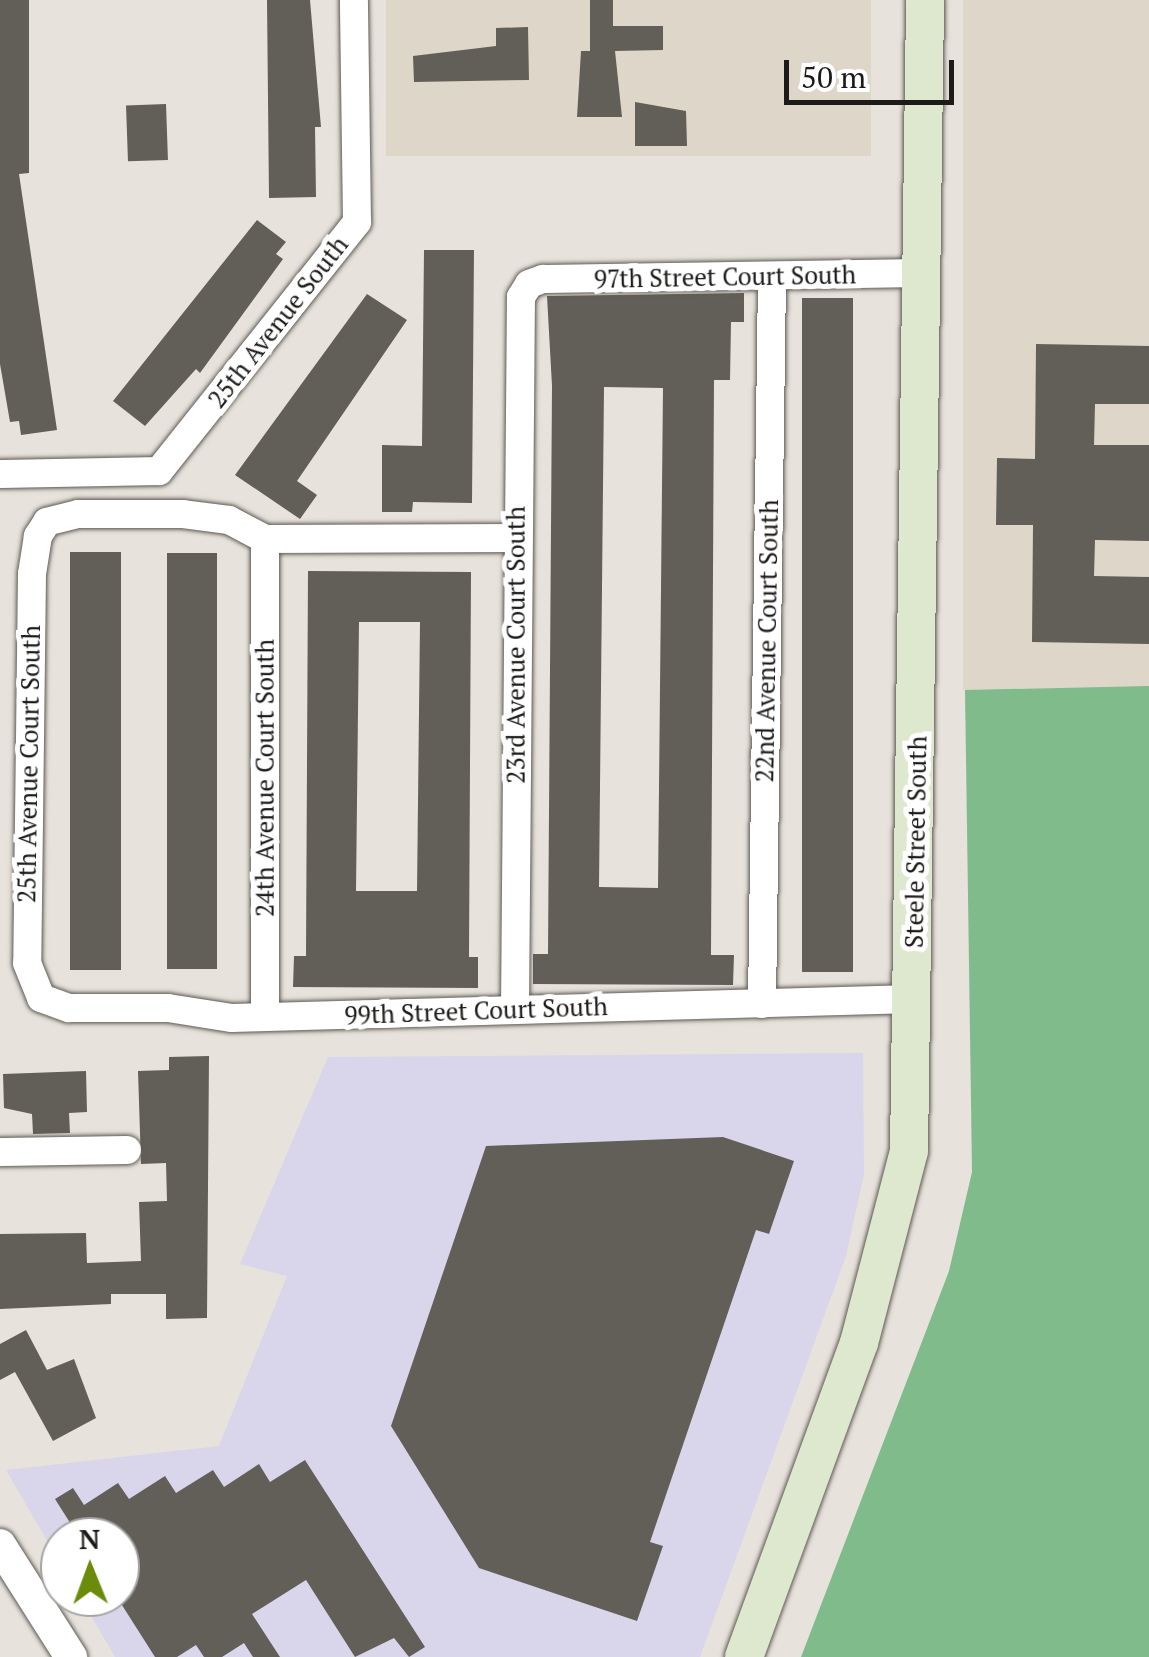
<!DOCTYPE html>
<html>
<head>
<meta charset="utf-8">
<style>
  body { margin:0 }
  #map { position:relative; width:1149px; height:1657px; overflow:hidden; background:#e7e2db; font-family:"PT Serif",serif }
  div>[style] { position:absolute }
  .built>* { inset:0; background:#ded6c8; transform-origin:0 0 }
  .industrial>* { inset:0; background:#d9d6eb }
  .forest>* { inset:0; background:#80bb8c }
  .building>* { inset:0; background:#625e58; transform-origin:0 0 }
  .roads { filter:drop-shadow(0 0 2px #5e5a54) drop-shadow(0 0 2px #5e5a54) }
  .minor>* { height:28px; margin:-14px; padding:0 14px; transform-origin:14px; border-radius:14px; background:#fff }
  .tertiary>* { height:32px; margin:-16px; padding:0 16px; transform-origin:16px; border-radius:16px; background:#fff }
  .secondary>* { height:38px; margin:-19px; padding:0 19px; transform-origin:19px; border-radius:19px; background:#dde8ce }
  span { translate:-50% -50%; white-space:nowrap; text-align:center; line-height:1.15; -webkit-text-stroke:10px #fff; paint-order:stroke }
  .street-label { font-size:25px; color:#1d1b19 }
  .north { position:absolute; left:40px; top:1517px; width:100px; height:100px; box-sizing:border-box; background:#fff; border:2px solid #a5a4a3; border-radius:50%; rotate:359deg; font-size:28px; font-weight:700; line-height:40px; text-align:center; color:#1d1b19 }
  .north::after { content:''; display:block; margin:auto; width:35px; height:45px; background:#6b8b0b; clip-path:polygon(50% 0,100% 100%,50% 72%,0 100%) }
  .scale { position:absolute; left:784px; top:60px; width:170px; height:45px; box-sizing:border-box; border:5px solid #1d1b19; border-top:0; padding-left:12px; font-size:30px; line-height:35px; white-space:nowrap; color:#1d1b19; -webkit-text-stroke:8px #fff; paint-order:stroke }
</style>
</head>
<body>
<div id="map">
  <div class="built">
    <i style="left:386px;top:0;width:485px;height:156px"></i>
    <i style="left:963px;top:0;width:186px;height:690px"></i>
  </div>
  <div class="industrial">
    <i style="clip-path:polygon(863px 1053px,864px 1174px,846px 1256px,700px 1657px,115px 1657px,80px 1597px,120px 1597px,120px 1537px,60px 1537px,60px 1563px,6px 1470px,219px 1446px,287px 1276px,240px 1264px,328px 1057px)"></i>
  </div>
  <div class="forest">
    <i style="clip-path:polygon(1149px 686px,1149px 1657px,801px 1657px,949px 1271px,972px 1172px,965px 690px)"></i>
  </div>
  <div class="building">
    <i style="clip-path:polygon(0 0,29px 0,29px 173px,19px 174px,57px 430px,21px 435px,19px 421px,10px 422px,0 364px)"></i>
    <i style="clip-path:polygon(267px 0,310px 0,321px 127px,315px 127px,316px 197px,269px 198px)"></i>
    <i style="clip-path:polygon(590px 0,613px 0,613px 26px,663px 26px,663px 50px,615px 51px,622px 117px,577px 117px,581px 51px,590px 51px)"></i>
    <i style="clip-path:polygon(528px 27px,529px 80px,414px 82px,413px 56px,496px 46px,496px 28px)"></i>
    <i style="clip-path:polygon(635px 102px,686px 111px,687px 146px,635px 146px)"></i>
    <i style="left:166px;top:104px;width:56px;height:40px;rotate:88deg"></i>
    <i style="clip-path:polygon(257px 220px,286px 242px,276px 254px,283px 259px,200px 373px,196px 369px,145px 426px,113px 401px)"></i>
    <i style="clip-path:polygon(424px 250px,474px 250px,472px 503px,413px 502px,412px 512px,382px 512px,382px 445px,422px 446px)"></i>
    <i style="clip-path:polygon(evenodd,744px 293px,744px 322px,731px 322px,730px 380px,714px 380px,711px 955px,734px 955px,733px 985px,533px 984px,533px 954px,548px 954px,552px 386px,547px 296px,744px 293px,604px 387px,663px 388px,658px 888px,599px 887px,604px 387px)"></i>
    <i style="clip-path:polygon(367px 294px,407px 320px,297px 481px,317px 495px,300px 519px,235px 475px)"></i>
    <i style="left:802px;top:298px;width:51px;height:674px"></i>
    <i style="clip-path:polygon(1036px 344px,1149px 346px,1149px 404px,1095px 404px,1094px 445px,1149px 445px,1149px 541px,1095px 540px,1094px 576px,1149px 577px,1149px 644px,1032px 642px,1033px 525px,996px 525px,997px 458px,1035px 459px)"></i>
    <i style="left:70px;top:552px;width:51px;height:418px"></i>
    <i style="left:167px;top:553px;width:50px;height:416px"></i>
    <i style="clip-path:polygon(evenodd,308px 571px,471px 572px,469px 957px,478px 957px,478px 988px,293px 987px,294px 956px,306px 956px,308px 571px,359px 622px,420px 622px,417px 891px,356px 891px,359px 622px)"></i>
    <i style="clip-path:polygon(209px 1056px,207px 1318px,166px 1319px,166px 1294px,111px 1294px,111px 1304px,0 1309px,0 1234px,86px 1233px,87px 1263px,141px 1261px,139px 1202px,167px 1201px,166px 1163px,141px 1164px,138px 1071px,169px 1070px,169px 1057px)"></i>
    <i style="clip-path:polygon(86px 1071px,87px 1112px,69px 1113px,70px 1133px,33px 1134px,32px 1114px,4px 1108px,3px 1074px)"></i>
    <i style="clip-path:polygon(723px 1137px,794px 1161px,769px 1234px,756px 1230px,650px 1542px,663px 1546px,637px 1621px,479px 1568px,391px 1426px,486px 1146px)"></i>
    <i style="clip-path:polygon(26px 1330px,47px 1370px,74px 1359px,96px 1418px,53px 1441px,15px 1372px,0 1380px,0 1344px)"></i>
    <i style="clip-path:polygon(305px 1460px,425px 1647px,409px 1657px,394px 1638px,355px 1657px,306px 1580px,252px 1614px,280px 1657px,253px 1657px,244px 1643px,222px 1657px,204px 1657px,196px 1645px,177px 1657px,155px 1657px,120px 1602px,120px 1537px,79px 1537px,55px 1499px,73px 1488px,84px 1505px,118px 1483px,129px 1499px,165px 1476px,176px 1493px,213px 1470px,224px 1487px,259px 1464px,270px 1482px)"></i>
  </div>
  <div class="roads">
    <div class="minor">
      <i style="left:0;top:474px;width:159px;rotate:-1.1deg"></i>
      <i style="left:159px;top:471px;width:318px;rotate:-51.5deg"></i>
      <i style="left:357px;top:222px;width:222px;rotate:-90.8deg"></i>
      <i style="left:516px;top:538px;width:251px;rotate:179.8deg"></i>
      <i style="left:265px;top:539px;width:41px;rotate:-152.2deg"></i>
      <i style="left:229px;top:520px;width:46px;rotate:-172.6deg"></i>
      <i style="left:183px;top:514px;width:105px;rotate:180deg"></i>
      <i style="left:78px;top:514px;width:32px;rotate:166deg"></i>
      <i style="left:47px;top:522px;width:17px;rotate:123deg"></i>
      <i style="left:38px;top:536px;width:38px;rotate:99deg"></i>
      <i style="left:32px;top:574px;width:389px;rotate:90.7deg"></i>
      <i style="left:27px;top:963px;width:38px;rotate:68deg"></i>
      <i style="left:41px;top:998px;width:30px;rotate:20deg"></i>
      <i style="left:69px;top:1008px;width:99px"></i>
      <i style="left:168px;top:1008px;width:65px;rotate:8.9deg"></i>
      <i style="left:232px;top:1018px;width:682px;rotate:-1.6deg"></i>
      <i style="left:762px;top:1004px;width:727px;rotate:-89.21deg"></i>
      <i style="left:515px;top:1009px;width:712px;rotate:-89.52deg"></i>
      <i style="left:521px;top:297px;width:15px;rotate:-58deg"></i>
      <i style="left:529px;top:284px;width:15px;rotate:-20deg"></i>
      <i style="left:543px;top:279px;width:379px;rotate:-0.9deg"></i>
      <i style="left:265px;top:1017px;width:478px;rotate:-90deg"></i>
      <i style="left:0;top:1152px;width:127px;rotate:-0.9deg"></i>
    </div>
    <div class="tertiary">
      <i style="left:0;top:1545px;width:133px;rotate:57.6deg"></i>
    </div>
    <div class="secondary">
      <i style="left:744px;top:1657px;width:334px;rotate:-69.9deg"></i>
      <i style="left:859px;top:1343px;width:198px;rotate:-75.4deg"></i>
      <i style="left:909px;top:1151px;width:1151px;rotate:-89.2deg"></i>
    </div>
  </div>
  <div class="street-label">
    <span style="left:725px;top:277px;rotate:-1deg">97th Street Court South</span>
    <span style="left:278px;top:322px;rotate:-52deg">25th Avenue South</span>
    <span style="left:767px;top:641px;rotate:-89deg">22nd Avenue Court South</span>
    <span style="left:516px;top:645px;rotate:-90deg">23rd Avenue Court South</span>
    <span style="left:29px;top:764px;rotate:-89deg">25th Avenue Court South</span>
    <span style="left:265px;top:778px;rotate:-90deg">24th Avenue Court South</span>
    <span style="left:916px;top:842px;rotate:-89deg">Steele Street South</span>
    <span style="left:476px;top:1011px;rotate:-2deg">99th Street Court South</span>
  </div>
  <div class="north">N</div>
  <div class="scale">50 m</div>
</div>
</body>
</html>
